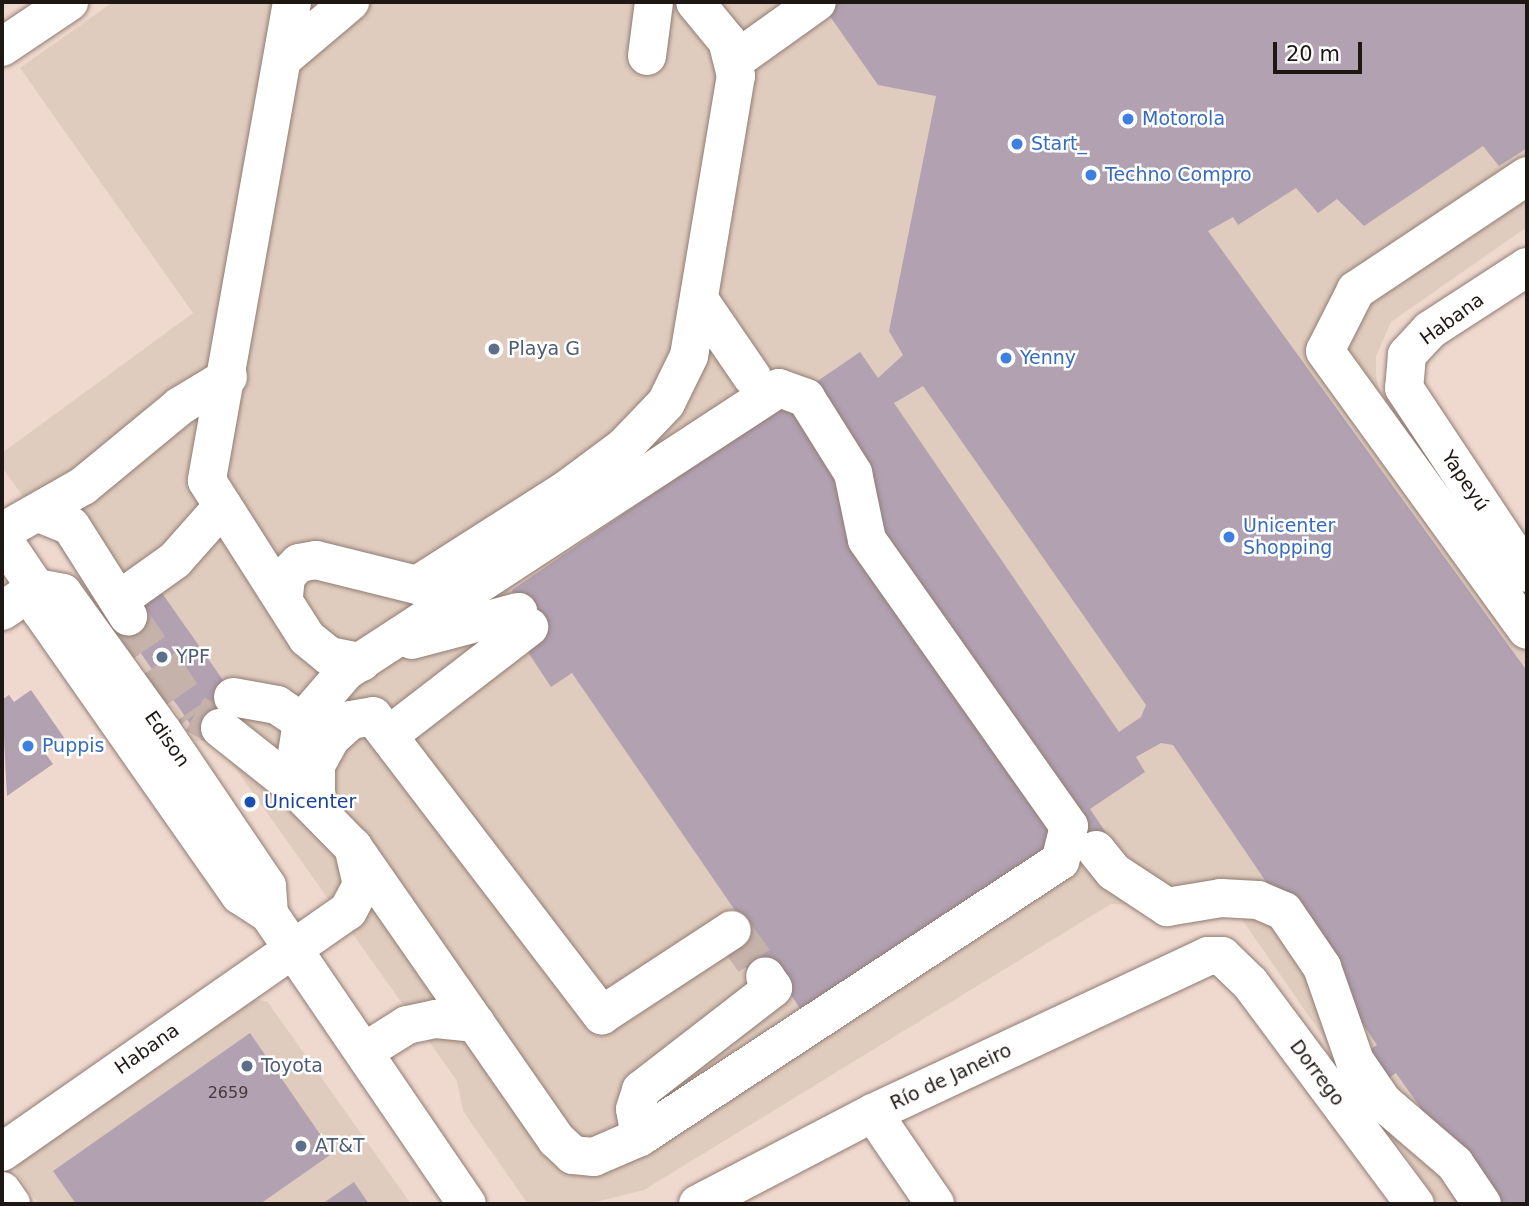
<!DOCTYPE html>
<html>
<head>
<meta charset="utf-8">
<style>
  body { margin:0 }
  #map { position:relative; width:1529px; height:1206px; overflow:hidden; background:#efd9cf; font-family:"DejaVu Sans",sans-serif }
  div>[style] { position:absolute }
  .commercial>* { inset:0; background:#e0ccbe }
  .building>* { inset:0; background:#b1a1b1; transform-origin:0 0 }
  .minor-tunnel>* { height:38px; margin-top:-19px; transform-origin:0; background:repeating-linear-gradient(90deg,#c5b2aa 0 38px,transparent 0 57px) }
  .roads { filter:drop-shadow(0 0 2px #907c73) drop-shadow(0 0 2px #907c73) }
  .minor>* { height:38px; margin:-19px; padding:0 19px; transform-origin:19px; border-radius:19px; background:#fff }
  .dots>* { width:19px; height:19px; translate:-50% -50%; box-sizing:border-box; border:4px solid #fff; border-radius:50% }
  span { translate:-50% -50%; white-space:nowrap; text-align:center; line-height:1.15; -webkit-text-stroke:5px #fff; paint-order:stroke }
  .number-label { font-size:16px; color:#443a3b }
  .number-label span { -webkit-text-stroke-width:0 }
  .shop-label { font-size:19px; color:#366cbe }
  .left { translate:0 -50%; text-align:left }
  .street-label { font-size:19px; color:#1f1714 }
  .service-label { font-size:19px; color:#4e5e75 }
  .transit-label { font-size:19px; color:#164399 }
  .frame { position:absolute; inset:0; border:4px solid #1f1714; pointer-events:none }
  .scale { position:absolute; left:1273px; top:42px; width:89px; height:32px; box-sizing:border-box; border:4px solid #1f1714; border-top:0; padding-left:9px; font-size:21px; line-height:24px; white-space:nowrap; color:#1f1714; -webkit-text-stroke:5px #fff; paint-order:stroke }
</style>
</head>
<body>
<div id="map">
  <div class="commercial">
    <i style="clip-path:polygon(113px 2px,1527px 2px,1527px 227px,1391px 322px,1376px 356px,1376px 376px,1380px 394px,1516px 589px,1527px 595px,1527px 1204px,1439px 1204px,1234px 908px,1111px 904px,644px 1190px,588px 1204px,528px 1204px,463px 1111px,457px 1081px,212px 735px,197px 742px,2px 467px,2px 453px,193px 313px,20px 68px)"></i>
    <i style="clip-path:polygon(242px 999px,267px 1001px,411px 1204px,39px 1204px,16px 1172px,20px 1152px)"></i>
  </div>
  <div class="building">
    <i style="clip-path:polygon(evenodd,820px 2px,1527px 2px,1527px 148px,1499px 166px,1483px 146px,1364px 226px,1337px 199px,1318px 213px,1296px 188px,1238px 225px,1233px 217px,1208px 231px,1527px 671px,1527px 1204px,1488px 1204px,1396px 1073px,1375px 1088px,1356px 1058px,1377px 1045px,1173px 745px,1161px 743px,1136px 757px,1145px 772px,1090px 809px,1111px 840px,842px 1025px,803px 1013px,774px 969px,749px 972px,724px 935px,743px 922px,572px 673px,551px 687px,520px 640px,512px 590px,860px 352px,878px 378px,903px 355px,889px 331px,936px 96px,878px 85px,820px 2px,923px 386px,1146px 705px,1141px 717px,1119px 732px,894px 403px,923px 386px)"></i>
    <i style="left:162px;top:593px;width:144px;height:52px;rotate:55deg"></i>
    <i style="clip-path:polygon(31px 690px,65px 739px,45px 753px,53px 764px,7px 796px,2px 700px,9px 695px,14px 702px)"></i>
    <i style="clip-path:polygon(250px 1033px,333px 1153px,260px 1204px,76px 1204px,53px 1171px)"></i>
    <i style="clip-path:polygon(354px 1182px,369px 1204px,322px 1204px)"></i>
  </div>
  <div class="minor-tunnel">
    <i style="left:128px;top:616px;width:119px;rotate:55.6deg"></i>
    <i style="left:195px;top:714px;width:29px;rotate:29deg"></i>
    <i style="left:732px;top:930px;width:57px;rotate:54.3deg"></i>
  </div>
  <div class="roads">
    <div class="minor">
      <i style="left:292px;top:2px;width:486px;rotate:100.1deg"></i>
      <i style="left:207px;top:481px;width:186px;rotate:57.5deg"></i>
      <i style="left:307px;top:638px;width:28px;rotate:39deg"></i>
      <i style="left:329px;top:656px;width:33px;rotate:11deg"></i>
      <i style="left:2px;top:47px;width:81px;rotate:-33.9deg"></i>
      <i style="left:286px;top:56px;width:84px;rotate:-40.2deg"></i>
      <i style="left:647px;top:56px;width:54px;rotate:-82.6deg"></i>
      <i style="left:737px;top:59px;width:98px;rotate:-35.5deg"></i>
      <i style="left:1527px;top:176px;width:206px;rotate:146.3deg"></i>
      <i style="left:1356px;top:290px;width:68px;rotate:116.9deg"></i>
      <i style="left:1325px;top:351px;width:344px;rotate:54.1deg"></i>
      <i style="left:1527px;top:267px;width:116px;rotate:147deg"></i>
      <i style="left:1430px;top:330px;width:34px;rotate:133deg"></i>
      <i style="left:1407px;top:355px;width:33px;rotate:95deg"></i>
      <i style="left:1404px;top:388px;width:222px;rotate:56.4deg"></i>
      <i style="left:700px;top:301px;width:92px;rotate:55.6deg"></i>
      <i style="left:41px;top:514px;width:32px;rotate:22deg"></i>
      <i style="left:71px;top:526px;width:107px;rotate:57.7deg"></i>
      <i style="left:2px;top:532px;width:93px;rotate:-29.6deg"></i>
      <i style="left:83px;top:486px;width:126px;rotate:-39.5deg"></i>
      <i style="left:180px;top:406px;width:56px;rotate:-31.1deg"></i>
      <i style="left:2px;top:538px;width:60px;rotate:55.8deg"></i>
      <i style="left:36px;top:588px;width:24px;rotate:78deg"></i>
      <i style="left:41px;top:611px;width:347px;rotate:55deg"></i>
      <i style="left:240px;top:895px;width:35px;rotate:33deg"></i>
      <i style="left:269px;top:914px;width:351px;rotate:55.7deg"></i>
      <i style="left:36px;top:588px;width:27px;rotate:10deg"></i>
      <i style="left:63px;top:593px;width:171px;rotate:54.3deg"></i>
      <i style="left:163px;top:732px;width:186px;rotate:56deg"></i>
      <i style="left:267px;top:886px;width:28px;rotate:86deg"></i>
      <i style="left:284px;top:596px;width:20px;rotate:-84deg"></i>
      <i style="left:286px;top:576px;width:18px;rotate:-45deg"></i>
      <i style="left:299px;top:563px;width:17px;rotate:-10deg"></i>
      <i style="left:316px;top:560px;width:104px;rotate:13.9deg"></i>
      <i style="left:417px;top:585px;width:177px;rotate:-32.5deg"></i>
      <i style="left:566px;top:490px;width:72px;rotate:-36.6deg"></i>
      <i style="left:624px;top:447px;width:61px;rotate:-46.3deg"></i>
      <i style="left:666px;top:403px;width:52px;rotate:-63.9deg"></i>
      <i style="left:689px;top:356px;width:284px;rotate:-80.5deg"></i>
      <i style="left:736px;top:76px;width:36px;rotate:-104deg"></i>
      <i style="left:727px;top:41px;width:50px;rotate:-129.4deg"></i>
      <i style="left:119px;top:600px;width:69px;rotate:-35.5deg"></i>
      <i style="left:175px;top:560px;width:72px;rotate:-48.4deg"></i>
      <i style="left:2px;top:611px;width:41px;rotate:-34.1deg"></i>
      <i style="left:412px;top:640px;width:110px;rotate:-14.8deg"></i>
      <i style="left:233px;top:697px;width:45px;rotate:10.3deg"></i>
      <i style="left:277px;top:705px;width:30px;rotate:34deg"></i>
      <i style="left:389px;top:735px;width:177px;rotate:-37.6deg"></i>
      <i style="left:292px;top:785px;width:64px;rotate:-81deg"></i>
      <i style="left:302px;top:722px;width:67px;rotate:-49.2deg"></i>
      <i style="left:346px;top:671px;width:517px;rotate:-33.17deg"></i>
      <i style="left:779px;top:388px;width:29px;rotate:20deg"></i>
      <i style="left:806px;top:398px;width:89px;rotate:57.9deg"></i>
      <i style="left:853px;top:473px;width:68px;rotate:78.2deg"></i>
      <i style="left:867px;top:540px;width:350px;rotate:54.8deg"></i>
      <i style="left:1069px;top:826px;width:36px;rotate:104deg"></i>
      <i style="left:1060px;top:861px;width:503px;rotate:146.69deg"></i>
      <i style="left:640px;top:1137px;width:50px;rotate:156.5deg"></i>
      <i style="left:594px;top:1157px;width:21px;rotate:-175deg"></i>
      <i style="left:573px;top:1155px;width:23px;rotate:-137deg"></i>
      <i style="left:556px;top:1139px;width:356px;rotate:-124.8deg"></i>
      <i style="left:316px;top:808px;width:43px;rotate:-90deg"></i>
      <i style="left:316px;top:765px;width:31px;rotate:-61deg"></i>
      <i style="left:331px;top:738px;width:27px;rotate:-42deg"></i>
      <i style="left:351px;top:720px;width:22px;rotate:-10deg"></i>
      <i style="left:373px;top:716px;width:377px;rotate:52.6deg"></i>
      <i style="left:602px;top:1015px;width:155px;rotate:-33.2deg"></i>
      <i style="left:1096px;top:850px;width:28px;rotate:51deg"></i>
      <i style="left:1114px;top:872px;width:64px;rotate:33.4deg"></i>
      <i style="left:1167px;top:907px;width:55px;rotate:-9.5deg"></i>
      <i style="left:1221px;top:898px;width:37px;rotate:3deg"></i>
      <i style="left:1258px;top:900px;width:28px;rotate:23deg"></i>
      <i style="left:1284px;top:911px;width:68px;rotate:55.8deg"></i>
      <i style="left:1322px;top:967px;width:100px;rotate:70.7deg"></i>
      <i style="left:1355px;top:1061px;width:50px;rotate:55.7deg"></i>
      <i style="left:1383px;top:1102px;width:95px;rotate:40.7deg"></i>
      <i style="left:1455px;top:1164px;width:48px;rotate:56deg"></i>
      <i style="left:364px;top:1052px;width:51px;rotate:-32.1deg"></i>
      <i style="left:407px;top:1025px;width:30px;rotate:-12deg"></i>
      <i style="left:436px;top:1019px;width:40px;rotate:5.7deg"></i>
      <i style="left:873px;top:1113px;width:110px;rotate:55.7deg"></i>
      <i style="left:640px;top:1137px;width:28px;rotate:-100deg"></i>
      <i style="left:635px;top:1109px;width:20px;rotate:-72deg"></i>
      <i style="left:641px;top:1090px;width:167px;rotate:-37.7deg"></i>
      <i style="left:773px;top:988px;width:14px;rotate:-124deg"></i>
      <i style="left:2px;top:1152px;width:422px;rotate:-34.9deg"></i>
      <i style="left:348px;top:911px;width:30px;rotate:-62deg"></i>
      <i style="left:362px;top:885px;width:39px;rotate:-103deg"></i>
      <i style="left:353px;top:847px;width:87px;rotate:-134.5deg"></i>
      <i style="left:292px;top:785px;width:92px;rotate:-141.6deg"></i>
      <i style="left:2px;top:1191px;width:16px;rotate:55deg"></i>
      <i style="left:698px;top:1204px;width:197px;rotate:-27.5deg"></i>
      <i style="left:873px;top:1113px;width:370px;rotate:-25.1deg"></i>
      <i style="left:1208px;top:956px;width:14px"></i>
      <i style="left:1222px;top:956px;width:39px;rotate:44deg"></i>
      <i style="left:1250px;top:983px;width:276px;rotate:53.3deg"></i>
    </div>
  </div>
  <div class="dots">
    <i style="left:1128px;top:119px;background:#3f7fe0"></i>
    <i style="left:1017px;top:144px;background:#3f7fe0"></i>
    <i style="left:1091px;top:175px;background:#3f7fe0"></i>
    <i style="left:494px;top:349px;background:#5c6f8a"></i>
    <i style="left:1006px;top:358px;background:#3f7fe0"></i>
    <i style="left:1229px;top:537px;background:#3f7fe0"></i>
    <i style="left:162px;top:657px;background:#5c6f8a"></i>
    <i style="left:28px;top:746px;background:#3f7fe0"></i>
    <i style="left:250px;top:802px;background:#1a4fb4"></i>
    <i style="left:247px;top:1066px;background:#5c6f8a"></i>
    <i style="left:301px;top:1146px;background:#5c6f8a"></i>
  </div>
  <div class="number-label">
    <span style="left:228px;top:1093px">2659</span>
  </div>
  <div class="shop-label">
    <span class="left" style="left:1142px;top:119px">Motorola</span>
    <span class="left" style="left:1031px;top:144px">Start_</span>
    <span class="left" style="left:1105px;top:175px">Techno Compro</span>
    <span class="left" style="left:1020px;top:358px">Yenny</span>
    <span class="left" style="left:1243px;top:537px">Unicenter<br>Shopping</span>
    <span class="left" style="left:42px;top:746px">Puppis</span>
  </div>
  <div class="street-label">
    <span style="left:1452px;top:319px;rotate:-36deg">Habana</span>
    <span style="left:1465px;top:481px;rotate:56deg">Yapeyú</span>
    <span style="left:167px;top:739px;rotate:55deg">Edison</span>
    <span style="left:147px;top:1049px;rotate:-35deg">Habana</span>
    <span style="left:1317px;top:1073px;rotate:53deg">Dorrego</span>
    <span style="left:951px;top:1077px;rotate:-25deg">Río de Janeiro</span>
  </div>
  <div class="service-label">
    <span class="left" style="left:508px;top:349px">Playa G</span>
    <span class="left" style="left:176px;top:657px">YPF</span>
    <span class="left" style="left:261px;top:1066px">Toyota</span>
    <span class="left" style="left:315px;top:1146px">AT&amp;T</span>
  </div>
  <div class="transit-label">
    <span class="left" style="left:264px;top:802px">Unicenter</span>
  </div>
  <div class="frame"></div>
  <div class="scale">20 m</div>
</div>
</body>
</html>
